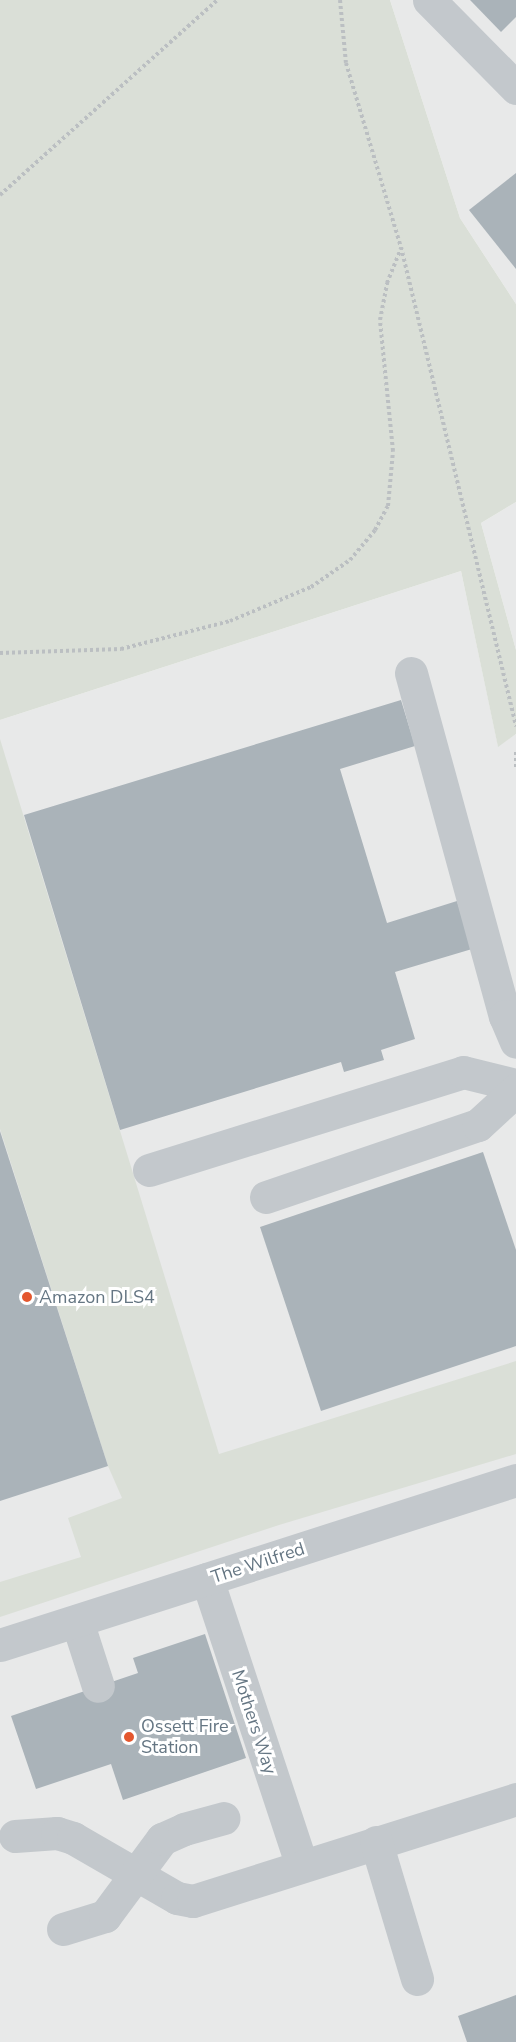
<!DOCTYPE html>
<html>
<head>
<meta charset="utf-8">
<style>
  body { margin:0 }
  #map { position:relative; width:516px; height:2042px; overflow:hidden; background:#fafaf8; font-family:"Nunito Sans",sans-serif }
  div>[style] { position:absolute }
  .built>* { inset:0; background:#e8e9e9 }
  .green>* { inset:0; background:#dadfd7 }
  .building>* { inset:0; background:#aab3b9 }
  .path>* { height:4px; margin-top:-2px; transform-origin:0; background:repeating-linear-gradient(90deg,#bbbfc2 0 3px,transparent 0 6px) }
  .minor>* { height:33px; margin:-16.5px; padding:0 16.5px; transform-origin:16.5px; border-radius:16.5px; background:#c3c8cc }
  .dots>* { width:16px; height:16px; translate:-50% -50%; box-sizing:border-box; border:3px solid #fff; border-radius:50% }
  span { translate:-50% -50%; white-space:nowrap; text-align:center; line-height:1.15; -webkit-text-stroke:6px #fff; paint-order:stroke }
  .poi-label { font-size:18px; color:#657683 }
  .left { translate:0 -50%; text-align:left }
  .street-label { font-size:18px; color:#657683 }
</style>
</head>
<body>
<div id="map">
  <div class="built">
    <i style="clip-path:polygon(390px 0,516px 0,516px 304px,460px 218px)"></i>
    <i style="clip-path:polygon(516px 502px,516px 650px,481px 523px)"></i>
    <i style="clip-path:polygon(461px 571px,498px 746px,516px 734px,516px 2042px,0 2042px,0 720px)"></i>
  </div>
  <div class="green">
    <i style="clip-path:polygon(0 0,390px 0,460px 218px,516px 304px,516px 502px,481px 523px,516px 650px,516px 734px,498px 747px,461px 571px,0 720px)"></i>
    <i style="clip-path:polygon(0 739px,219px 1454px,516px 1361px,516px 1454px,279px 1525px,0 1617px,0 1582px,81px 1557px,68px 1518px,122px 1498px,108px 1466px,0 1129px)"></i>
  </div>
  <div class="building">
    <i style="clip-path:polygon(470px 0,516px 0,516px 17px,501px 32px)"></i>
    <i style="clip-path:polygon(516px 173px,516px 269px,469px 210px)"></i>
    <i style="clip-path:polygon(401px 700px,415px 746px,340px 769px,387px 923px,457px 901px,472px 949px,395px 972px,415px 1039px,381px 1050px,384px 1060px,344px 1072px,341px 1062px,120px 1130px,24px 815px)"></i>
    <i style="clip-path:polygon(0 1131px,108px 1466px,0 1501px)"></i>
    <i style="clip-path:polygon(483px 1152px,516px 1250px,516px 1346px,321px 1411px,260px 1227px)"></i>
    <i style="clip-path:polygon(205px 1634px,246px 1758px,123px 1800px,111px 1764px,36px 1789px,11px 1716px,138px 1673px,133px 1658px)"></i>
    <i style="clip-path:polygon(516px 1995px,516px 2042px,467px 2042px,458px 2016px)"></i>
  </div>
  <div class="path">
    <i style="left:340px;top:0;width:63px;rotate:84.6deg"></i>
    <i style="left:346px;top:63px;width:192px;rotate:73.4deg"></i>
    <i style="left:401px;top:247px;width:493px;rotate:76.5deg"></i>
    <i style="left:0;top:195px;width:292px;rotate:-41.9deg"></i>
    <i style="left:0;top:653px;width:121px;rotate:-1.9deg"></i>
    <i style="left:121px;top:649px;width:113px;rotate:-14.4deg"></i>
    <i style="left:230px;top:621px;width:88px;rotate:-22.8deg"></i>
    <i style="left:311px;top:587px;width:47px;rotate:-34.7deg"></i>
    <i style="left:350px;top:560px;width:39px;rotate:-50deg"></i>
    <i style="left:375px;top:530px;width:27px;rotate:-62deg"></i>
    <i style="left:388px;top:506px;width:55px;rotate:-84.8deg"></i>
    <i style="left:393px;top:451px;width:132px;rotate:-95.7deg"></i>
    <i style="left:380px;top:320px;width:38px;rotate:-79deg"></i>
    <i style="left:387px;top:283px;width:38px;rotate:-68deg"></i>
    <i style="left:516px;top:752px;width:16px;rotate:90deg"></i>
  </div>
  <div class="minor">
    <i style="left:429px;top:0;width:124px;rotate:45.3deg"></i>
    <i style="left:411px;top:673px;width:356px;rotate:74.7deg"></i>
    <i style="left:505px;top:1016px;width:28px;rotate:67deg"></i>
    <i style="left:149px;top:1170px;width:329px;rotate:-17.3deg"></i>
    <i style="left:463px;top:1072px;width:55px;rotate:13.8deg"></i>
    <i style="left:266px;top:1197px;width:224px;rotate:-18.8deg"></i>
    <i style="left:478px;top:1125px;width:52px;rotate:-42.6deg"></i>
    <i style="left:207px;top:1579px;width:300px;rotate:71.7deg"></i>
    <i style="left:77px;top:1621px;width:68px;rotate:72.1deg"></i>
    <i style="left:0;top:1645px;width:542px;rotate:-17.73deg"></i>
    <i style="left:15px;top:1836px;width:42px;rotate:-4.1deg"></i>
    <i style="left:57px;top:1833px;width:17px;rotate:17deg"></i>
    <i style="left:73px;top:1838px;width:120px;rotate:30deg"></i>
    <i style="left:177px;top:1898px;width:16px;rotate:11deg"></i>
    <i style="left:193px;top:1901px;width:339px;rotate:-17.5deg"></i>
    <i style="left:376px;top:1842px;width:143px;rotate:73.3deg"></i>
    <i style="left:63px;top:1929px;width:44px;rotate:-17.2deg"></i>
    <i style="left:105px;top:1916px;width:96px;rotate:-53.5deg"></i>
    <i style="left:162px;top:1839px;width:24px;rotate:-24deg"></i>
    <i style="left:184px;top:1829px;width:41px;rotate:-15.4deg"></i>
  </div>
  <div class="dots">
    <i style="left:27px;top:1297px;background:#e4572e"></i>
    <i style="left:129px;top:1737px;background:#e4572e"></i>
  </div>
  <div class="poi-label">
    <span class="left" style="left:39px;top:1297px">Amazon DLS4</span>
    <span class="left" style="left:141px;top:1737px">Ossett Fire<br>Station</span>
  </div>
  <div class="street-label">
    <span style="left:258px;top:1563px;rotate:-18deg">The Wilfred</span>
    <span style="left:254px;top:1722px;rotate:72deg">Mothers Way</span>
  </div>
</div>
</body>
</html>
